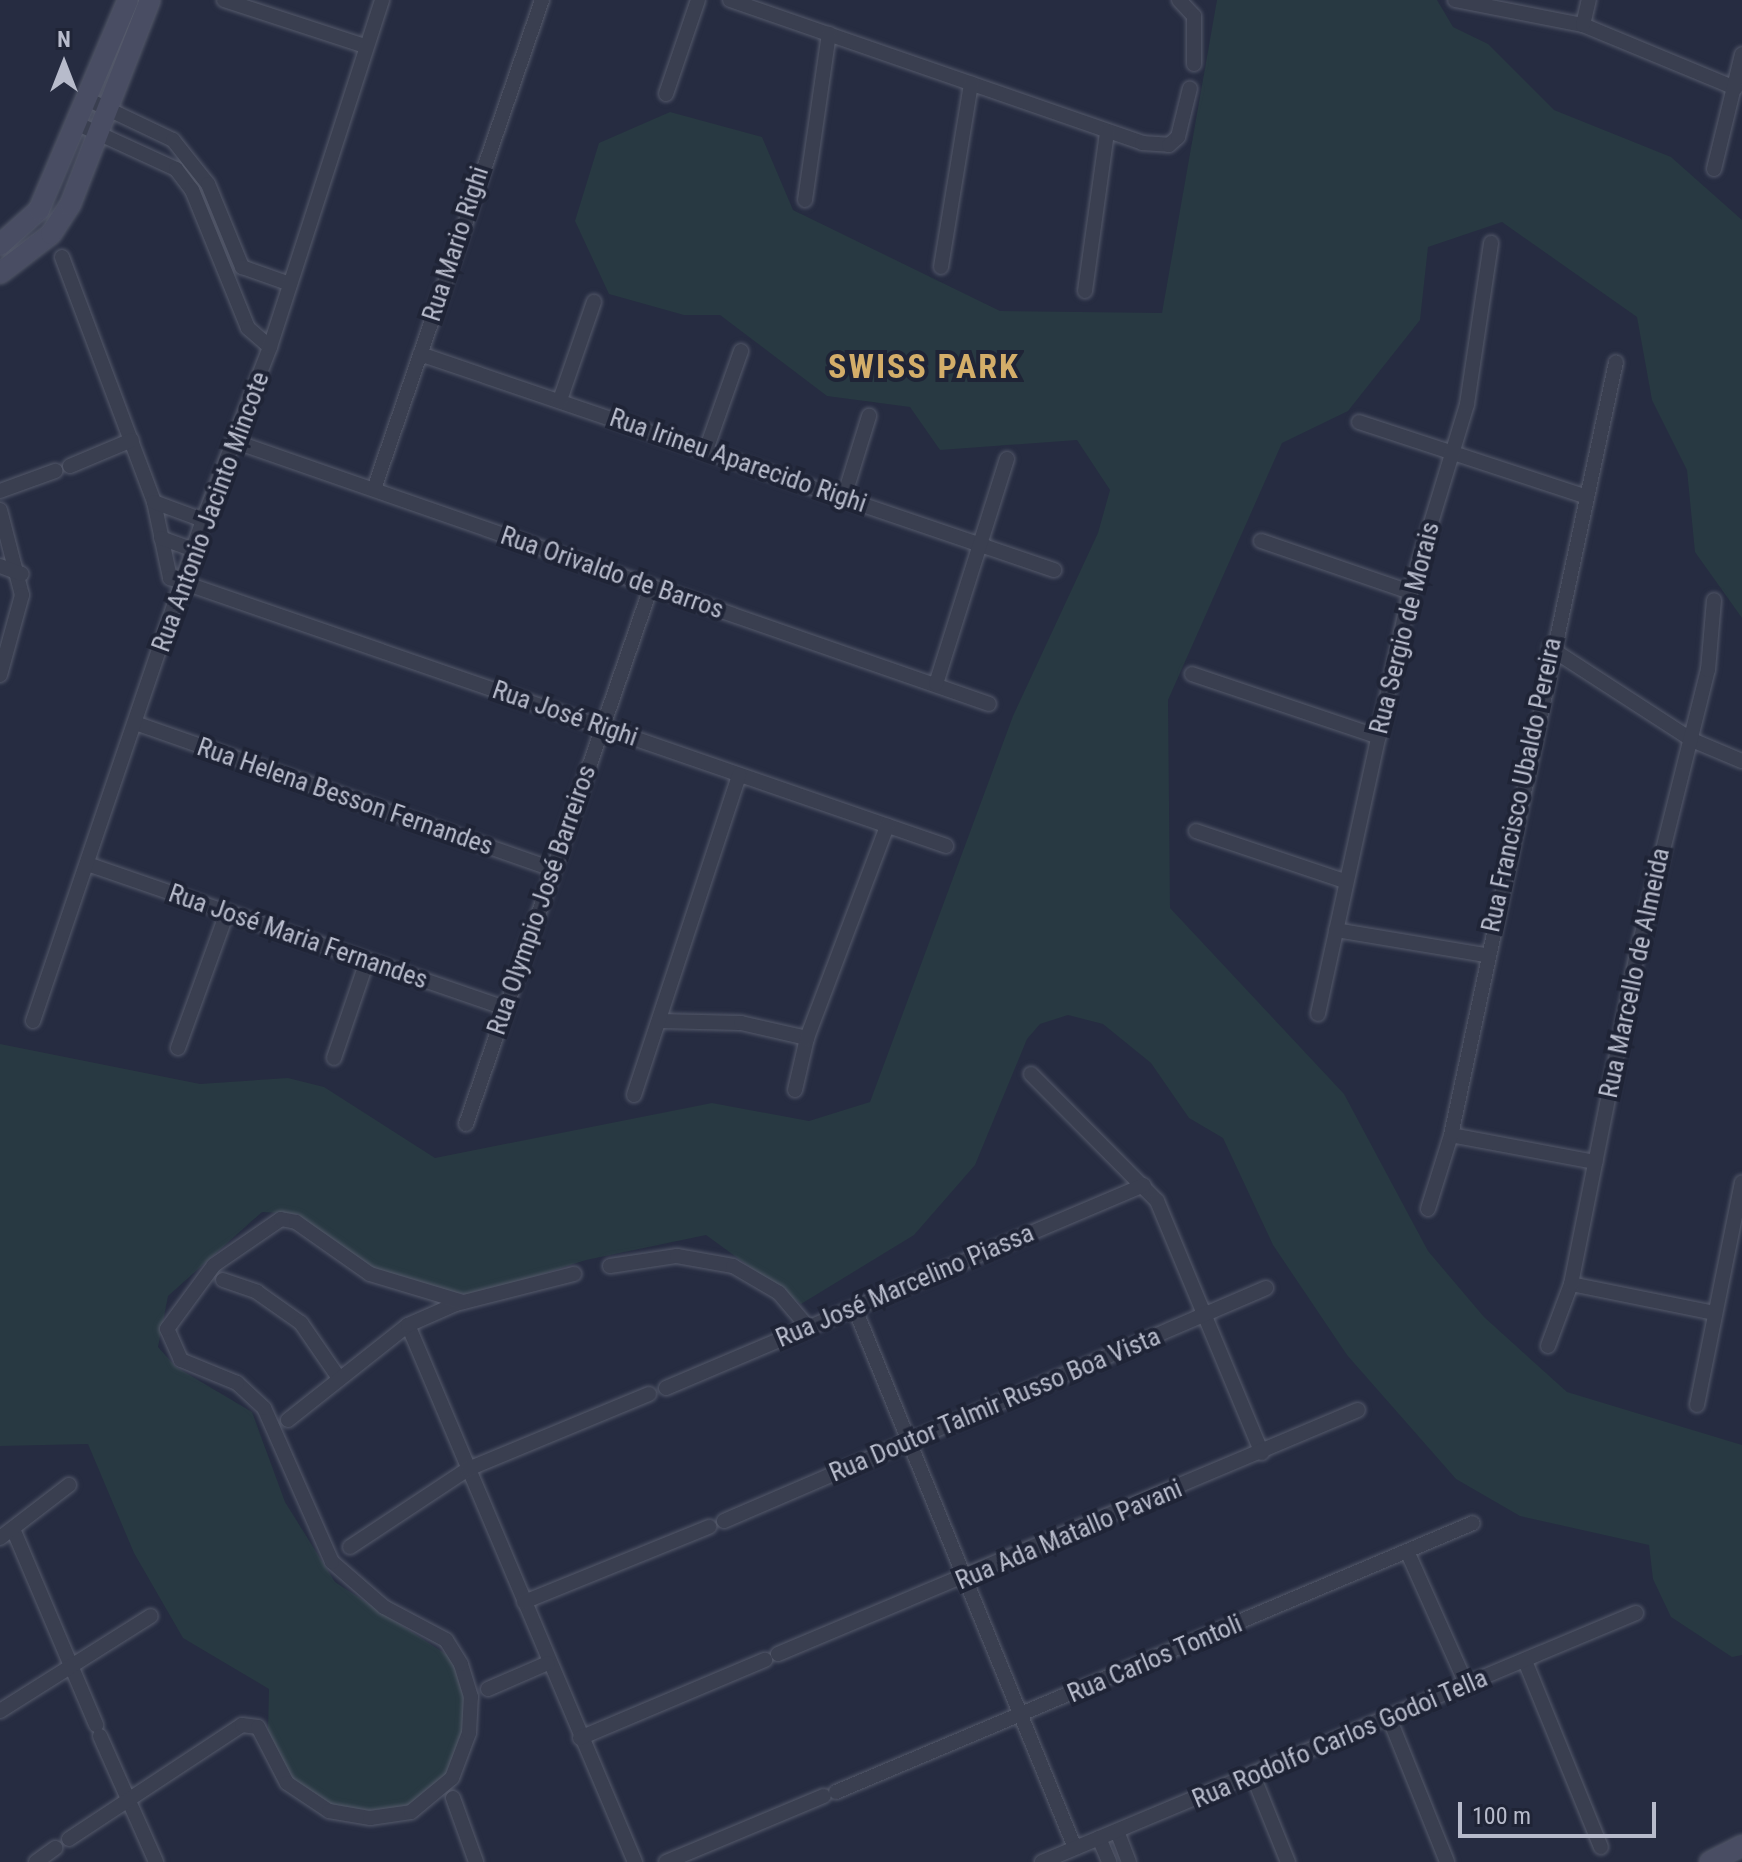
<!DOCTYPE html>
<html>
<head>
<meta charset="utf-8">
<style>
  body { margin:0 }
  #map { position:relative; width:1742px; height:1862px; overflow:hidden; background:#262c41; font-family:"Roboto Condensed",sans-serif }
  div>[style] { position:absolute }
  .green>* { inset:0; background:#283942 }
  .roads { filter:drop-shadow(0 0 2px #555a6b) drop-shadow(0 0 2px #555a6b) }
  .street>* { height:14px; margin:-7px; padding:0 7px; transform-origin:7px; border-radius:7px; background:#3a3f50 }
  .secondary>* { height:20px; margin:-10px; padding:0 10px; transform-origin:10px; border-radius:10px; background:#494d63 }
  span { translate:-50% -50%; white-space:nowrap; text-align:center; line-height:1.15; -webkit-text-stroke:8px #1f2436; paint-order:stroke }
  .street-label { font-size:26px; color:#b7bbcb }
  .district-label { font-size:34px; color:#d4ae69; font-weight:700; letter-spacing:2px }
  .north { position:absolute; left:24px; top:24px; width:80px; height:80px; -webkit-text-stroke:6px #1f2436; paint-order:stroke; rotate:0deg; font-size:22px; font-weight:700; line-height:32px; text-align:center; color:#b7bbcb }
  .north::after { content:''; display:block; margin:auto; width:28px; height:36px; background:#b7bbcb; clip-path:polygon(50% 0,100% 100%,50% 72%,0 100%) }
  .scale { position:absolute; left:1458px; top:1802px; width:198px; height:36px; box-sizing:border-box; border:4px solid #b7bbcb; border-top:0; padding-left:10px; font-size:24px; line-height:28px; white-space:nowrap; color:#b7bbcb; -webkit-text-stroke:6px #1f2436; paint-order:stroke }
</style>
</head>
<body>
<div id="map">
  <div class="green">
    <i style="clip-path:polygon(1217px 0,1437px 0,1453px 27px,1488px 44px,1554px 110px,1671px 157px,1742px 220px,1742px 618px,1695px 552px,1687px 470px,1652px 400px,1637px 317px,1502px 222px,1428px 247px,1420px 320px,1348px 411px,1282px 443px,1168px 700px,1170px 908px,1344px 1094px,1428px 1251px,1484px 1317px,1567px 1392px,1742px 1445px,1742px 1655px,1732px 1657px,1671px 1617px,1653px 1579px,1649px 1545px,1520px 1516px,1456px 1479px,1347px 1355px,1273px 1245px,1223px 1138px,1189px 1118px,1151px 1063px,1103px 1024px,1068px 1015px,1040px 1024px,1027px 1039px,975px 1165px,914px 1235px,801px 1304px,706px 1235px,586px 1260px,473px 1296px,370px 1274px,298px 1214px,262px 1212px,168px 1296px,158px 1347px,176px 1367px,252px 1412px,285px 1502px,335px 1582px,461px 1664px,471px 1697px,452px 1778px,411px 1812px,330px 1811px,287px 1783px,268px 1730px,269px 1689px,183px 1638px,134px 1553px,88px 1444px,0 1446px,0 1044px,200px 1084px,288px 1078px,324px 1087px,435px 1158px,712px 1103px,809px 1121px,870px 1102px,1013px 716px,1098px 533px,1110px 490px,1077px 440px,940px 450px,910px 407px,827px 396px,720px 315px,684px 315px,609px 294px,575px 221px,599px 143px,670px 112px,762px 137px,793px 210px,1000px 311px,1162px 313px)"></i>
  </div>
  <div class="roads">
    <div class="street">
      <i style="left:224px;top:0;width:148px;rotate:18.1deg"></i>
      <i style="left:730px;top:0;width:436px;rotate:19.1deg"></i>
      <i style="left:1142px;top:143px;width:27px;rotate:4deg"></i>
      <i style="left:1169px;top:145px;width:12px;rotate:-42deg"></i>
      <i style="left:1178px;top:137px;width:50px;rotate:-76.2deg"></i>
      <i style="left:1179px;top:0;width:22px;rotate:47deg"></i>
      <i style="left:1194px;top:16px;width:48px;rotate:90deg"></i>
      <i style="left:1455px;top:0;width:130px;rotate:11.1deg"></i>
      <i style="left:1583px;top:25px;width:165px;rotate:22.5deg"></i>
      <i style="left:1583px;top:25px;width:26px;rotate:-77deg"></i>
      <i style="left:666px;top:94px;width:99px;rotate:-71.2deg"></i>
      <i style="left:89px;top:100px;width:93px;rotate:25.5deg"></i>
      <i style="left:173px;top:140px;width:56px;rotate:51.5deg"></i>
      <i style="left:208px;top:184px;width:90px;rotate:67.7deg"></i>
      <i style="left:242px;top:267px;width:51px;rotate:19.5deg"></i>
      <i style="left:78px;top:124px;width:108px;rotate:24.7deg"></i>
      <i style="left:176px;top:169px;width:26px;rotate:53deg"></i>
      <i style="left:192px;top:190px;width:149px;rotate:67.9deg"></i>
      <i style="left:248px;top:328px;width:29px;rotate:41deg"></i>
      <i style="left:1714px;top:169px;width:118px;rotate:-76.3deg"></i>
      <i style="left:805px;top:200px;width:168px;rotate:-81.8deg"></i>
      <i style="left:62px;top:257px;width:262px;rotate:69.4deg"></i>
      <i style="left:154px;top:502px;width:78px;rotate:78.1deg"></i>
      <i style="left:170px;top:578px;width:821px;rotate:19.05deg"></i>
      <i style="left:941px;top:267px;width:186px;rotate:-80.7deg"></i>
      <i style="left:1085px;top:291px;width:161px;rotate:-82.1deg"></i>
      <i style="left:420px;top:354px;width:670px;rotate:18.81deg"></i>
      <i style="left:560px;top:400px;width:104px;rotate:-70.9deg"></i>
      <i style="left:1359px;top:422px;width:240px;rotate:18.2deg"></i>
      <i style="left:236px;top:442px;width:797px;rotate:19.18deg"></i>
      <i style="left:706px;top:450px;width:105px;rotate:-70.5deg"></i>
      <i style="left:70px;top:466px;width:67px;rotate:-22.8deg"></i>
      <i style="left:374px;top:489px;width:517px;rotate:-71.04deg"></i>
      <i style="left:0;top:491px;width:59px;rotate:-20deg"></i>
      <i style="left:844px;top:497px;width:85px;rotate:-72.8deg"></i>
      <i style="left:154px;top:502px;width:52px;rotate:20.2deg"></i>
      <i style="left:0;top:510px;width:88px;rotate:75.5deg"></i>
      <i style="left:22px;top:595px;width:83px;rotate:105.4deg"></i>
      <i style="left:161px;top:538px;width:35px;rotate:20deg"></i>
      <i style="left:1261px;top:541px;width:157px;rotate:18.9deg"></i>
      <i style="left:0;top:566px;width:23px;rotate:20deg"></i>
      <i style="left:1550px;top:648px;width:169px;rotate:32.9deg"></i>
      <i style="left:1692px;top:740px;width:54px;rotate:22.8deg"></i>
      <i style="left:1192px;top:674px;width:197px;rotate:18.6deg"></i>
      <i style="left:936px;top:684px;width:236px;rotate:-72.5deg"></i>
      <i style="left:138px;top:724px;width:440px;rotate:19.3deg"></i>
      <i style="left:1196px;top:831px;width:157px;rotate:18.6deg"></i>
      <i style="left:90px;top:865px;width:440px;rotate:19deg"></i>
      <i style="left:1336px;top:930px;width:151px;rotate:9.5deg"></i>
      <i style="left:1318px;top:1014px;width:432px;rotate:-77.7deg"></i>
      <i style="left:1410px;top:592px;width:196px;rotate:-73.1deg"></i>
      <i style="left:1467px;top:404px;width:163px;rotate:-81.5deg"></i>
      <i style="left:33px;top:1021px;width:529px;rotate:-71.26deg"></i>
      <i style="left:203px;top:520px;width:186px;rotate:-68.8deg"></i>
      <i style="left:270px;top:347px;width:365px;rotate:-72.1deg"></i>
      <i style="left:660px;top:1021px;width:81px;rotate:1.4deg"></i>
      <i style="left:741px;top:1023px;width:68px;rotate:12.8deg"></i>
      <i style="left:178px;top:1048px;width:144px;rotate:-70.1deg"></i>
      <i style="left:334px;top:1058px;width:102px;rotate:-71.2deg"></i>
      <i style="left:1031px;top:1074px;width:179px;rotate:45.2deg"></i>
      <i style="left:1157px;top:1201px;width:273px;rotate:67.4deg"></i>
      <i style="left:795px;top:1090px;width:53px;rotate:-77deg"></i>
      <i style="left:807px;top:1038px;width:227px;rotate:-69.3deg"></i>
      <i style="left:634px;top:1095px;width:337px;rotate:-71.8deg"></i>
      <i style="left:466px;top:1124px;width:568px;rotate:-70.99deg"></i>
      <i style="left:1451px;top:1135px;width:147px;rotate:10.6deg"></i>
      <i style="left:1428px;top:1209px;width:77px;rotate:-72.7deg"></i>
      <i style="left:1451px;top:1135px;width:790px;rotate:-77.95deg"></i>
      <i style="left:610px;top:1266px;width:68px;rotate:-8.5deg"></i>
      <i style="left:677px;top:1256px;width:57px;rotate:10.1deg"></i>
      <i style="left:733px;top:1266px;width:53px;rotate:30.4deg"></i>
      <i style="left:779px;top:1293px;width:43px;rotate:49.7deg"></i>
      <i style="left:223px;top:1280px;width:36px;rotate:19deg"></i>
      <i style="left:257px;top:1292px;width:54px;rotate:35.2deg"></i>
      <i style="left:301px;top:1323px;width:67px;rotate:55.4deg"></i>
      <i style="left:1571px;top:1284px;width:147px;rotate:11.4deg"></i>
      <i style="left:855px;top:1309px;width:582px;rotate:67.8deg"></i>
      <i style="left:408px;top:1325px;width:583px;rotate:67.09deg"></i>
      <i style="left:1548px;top:1346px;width:66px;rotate:-69.6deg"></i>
      <i style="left:1571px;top:1284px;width:341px;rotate:-78.7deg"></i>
      <i style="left:1638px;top:950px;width:289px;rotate:-76deg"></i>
      <i style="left:1708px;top:670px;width:70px;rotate:-85.1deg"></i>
      <i style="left:666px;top:1388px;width:519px;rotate:-23.01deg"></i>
      <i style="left:1697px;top:1405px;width:227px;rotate:-78.6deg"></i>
      <i style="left:288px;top:1420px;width:153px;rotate:-38.4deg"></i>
      <i style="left:408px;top:1325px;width:52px;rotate:-23.6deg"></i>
      <i style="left:456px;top:1304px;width:122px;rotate:-14.3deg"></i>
      <i style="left:724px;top:1521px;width:590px;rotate:-23.26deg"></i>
      <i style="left:13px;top:1529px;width:213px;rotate:67deg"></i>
      <i style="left:0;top:1538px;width:87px;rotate:-37.5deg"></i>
      <i style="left:350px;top:1547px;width:141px;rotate:-33.5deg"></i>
      <i style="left:468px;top:1469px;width:196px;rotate:-22.5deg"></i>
      <i style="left:1407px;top:1551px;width:148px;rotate:66deg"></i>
      <i style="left:524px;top:1602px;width:200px;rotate:-22.1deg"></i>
      <i style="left:778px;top:1654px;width:629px;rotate:-22.82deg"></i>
      <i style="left:1525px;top:1661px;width:201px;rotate:67.8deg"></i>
      <i style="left:488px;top:1689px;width:65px;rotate:-23.4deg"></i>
      <i style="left:0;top:1711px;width:178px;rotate:-32.2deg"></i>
      <i style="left:1390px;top:1720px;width:153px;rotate:68.1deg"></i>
      <i style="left:100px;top:1736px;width:138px;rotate:66deg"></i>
      <i style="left:580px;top:1738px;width:201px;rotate:-22.9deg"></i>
      <i style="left:1254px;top:1778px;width:91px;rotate:68deg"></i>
      <i style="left:836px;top:1792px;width:691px;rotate:-22.89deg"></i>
      <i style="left:453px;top:1798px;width:68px;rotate:70.2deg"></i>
      <i style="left:1117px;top:1831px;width:33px;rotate:69deg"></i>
      <i style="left:1099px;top:1838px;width:26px;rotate:67deg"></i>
      <i style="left:69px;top:1839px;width:207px;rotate:-33.4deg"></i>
      <i style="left:242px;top:1725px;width:16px;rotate:7deg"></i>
      <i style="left:258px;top:1727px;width:63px;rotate:62.6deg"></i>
      <i style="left:287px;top:1783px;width:50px;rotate:33.7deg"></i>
      <i style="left:329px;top:1811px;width:42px;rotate:9.7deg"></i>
      <i style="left:370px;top:1818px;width:41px;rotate:-8.3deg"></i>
      <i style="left:411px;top:1812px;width:53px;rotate:-39.7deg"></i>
      <i style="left:452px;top:1778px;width:48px;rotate:-69.3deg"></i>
      <i style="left:469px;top:1733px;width:36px;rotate:-87deg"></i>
      <i style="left:471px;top:1697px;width:34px;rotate:-107deg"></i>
      <i style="left:461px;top:1664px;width:28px;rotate:-122deg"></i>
      <i style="left:446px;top:1640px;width:70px;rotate:-152deg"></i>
      <i style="left:384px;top:1607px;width:69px;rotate:-139.1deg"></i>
      <i style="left:332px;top:1562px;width:168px;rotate:-113.8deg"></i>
      <i style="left:264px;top:1408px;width:37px;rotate:-137deg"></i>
      <i style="left:237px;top:1383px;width:61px;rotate:-157.7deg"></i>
      <i style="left:181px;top:1360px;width:34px;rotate:-114deg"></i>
      <i style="left:167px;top:1329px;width:79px;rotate:-53.7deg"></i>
      <i style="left:214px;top:1265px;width:81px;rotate:-34.5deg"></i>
      <i style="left:281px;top:1219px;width:15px;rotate:11deg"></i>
      <i style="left:296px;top:1222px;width:90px;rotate:35.1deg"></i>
      <i style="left:370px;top:1274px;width:97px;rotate:16.8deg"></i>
      <i style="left:36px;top:1862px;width:24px;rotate:-36deg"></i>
      <i style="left:666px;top:1862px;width:171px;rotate:-22.7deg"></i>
      <i style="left:1042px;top:1862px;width:644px;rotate:-22.74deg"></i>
    </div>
    <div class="secondary">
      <i style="left:0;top:245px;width:52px;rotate:-41.9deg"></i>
      <i style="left:39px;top:210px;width:228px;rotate:-67deg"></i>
      <i style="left:0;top:273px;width:64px;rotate:-37.4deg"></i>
      <i style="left:51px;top:234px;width:35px;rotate:-57deg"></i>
      <i style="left:70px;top:205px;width:220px;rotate:-68.7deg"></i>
      <i style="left:1710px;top:1862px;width:36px;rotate:-27deg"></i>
    </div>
  </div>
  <div class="street-label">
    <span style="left:456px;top:244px;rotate:-72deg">Rua Mario Righi</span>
    <span style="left:738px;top:461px;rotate:19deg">Rua Irineu Aparecido Righi</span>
    <span style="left:211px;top:512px;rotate:-70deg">Rua Antonio Jacinto Mincote</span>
    <span style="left:612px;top:573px;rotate:19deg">Rua Orivaldo de Barros</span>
    <span style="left:1405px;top:628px;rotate:-76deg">Rua Sergio de Morais</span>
    <span style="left:565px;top:714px;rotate:19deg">Rua José Righi</span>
    <span style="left:1522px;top:785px;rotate:-78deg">Rua Francisco Ubaldo Pereira</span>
    <span style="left:345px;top:797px;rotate:19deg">Rua Helena Besson Fernandes</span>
    <span style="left:542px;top:900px;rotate:-71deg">Rua Olympio José Barreiros</span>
    <span style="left:298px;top:937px;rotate:19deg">Rua José Maria Fernandes</span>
    <span style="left:1635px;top:973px;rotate:-78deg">Rua Marcello de Almeida</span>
    <span style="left:905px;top:1286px;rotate:-23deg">Rua José Marcelino Piassa</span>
    <span style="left:995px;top:1405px;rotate:-23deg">Rua Doutor Talmir Russo Boa Vista</span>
    <span style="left:1069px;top:1535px;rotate:-23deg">Rua Ada Matallo Pavani</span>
    <span style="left:1155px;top:1659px;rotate:-23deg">Rua Carlos Tontoli</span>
    <span style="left:1340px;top:1739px;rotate:-23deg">Rua Rodolfo Carlos Godoi Tella</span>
  </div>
  <div class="district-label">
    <span style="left:924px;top:367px">SWISS PARK</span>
  </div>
  <div class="north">N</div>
  <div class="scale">100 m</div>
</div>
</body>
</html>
